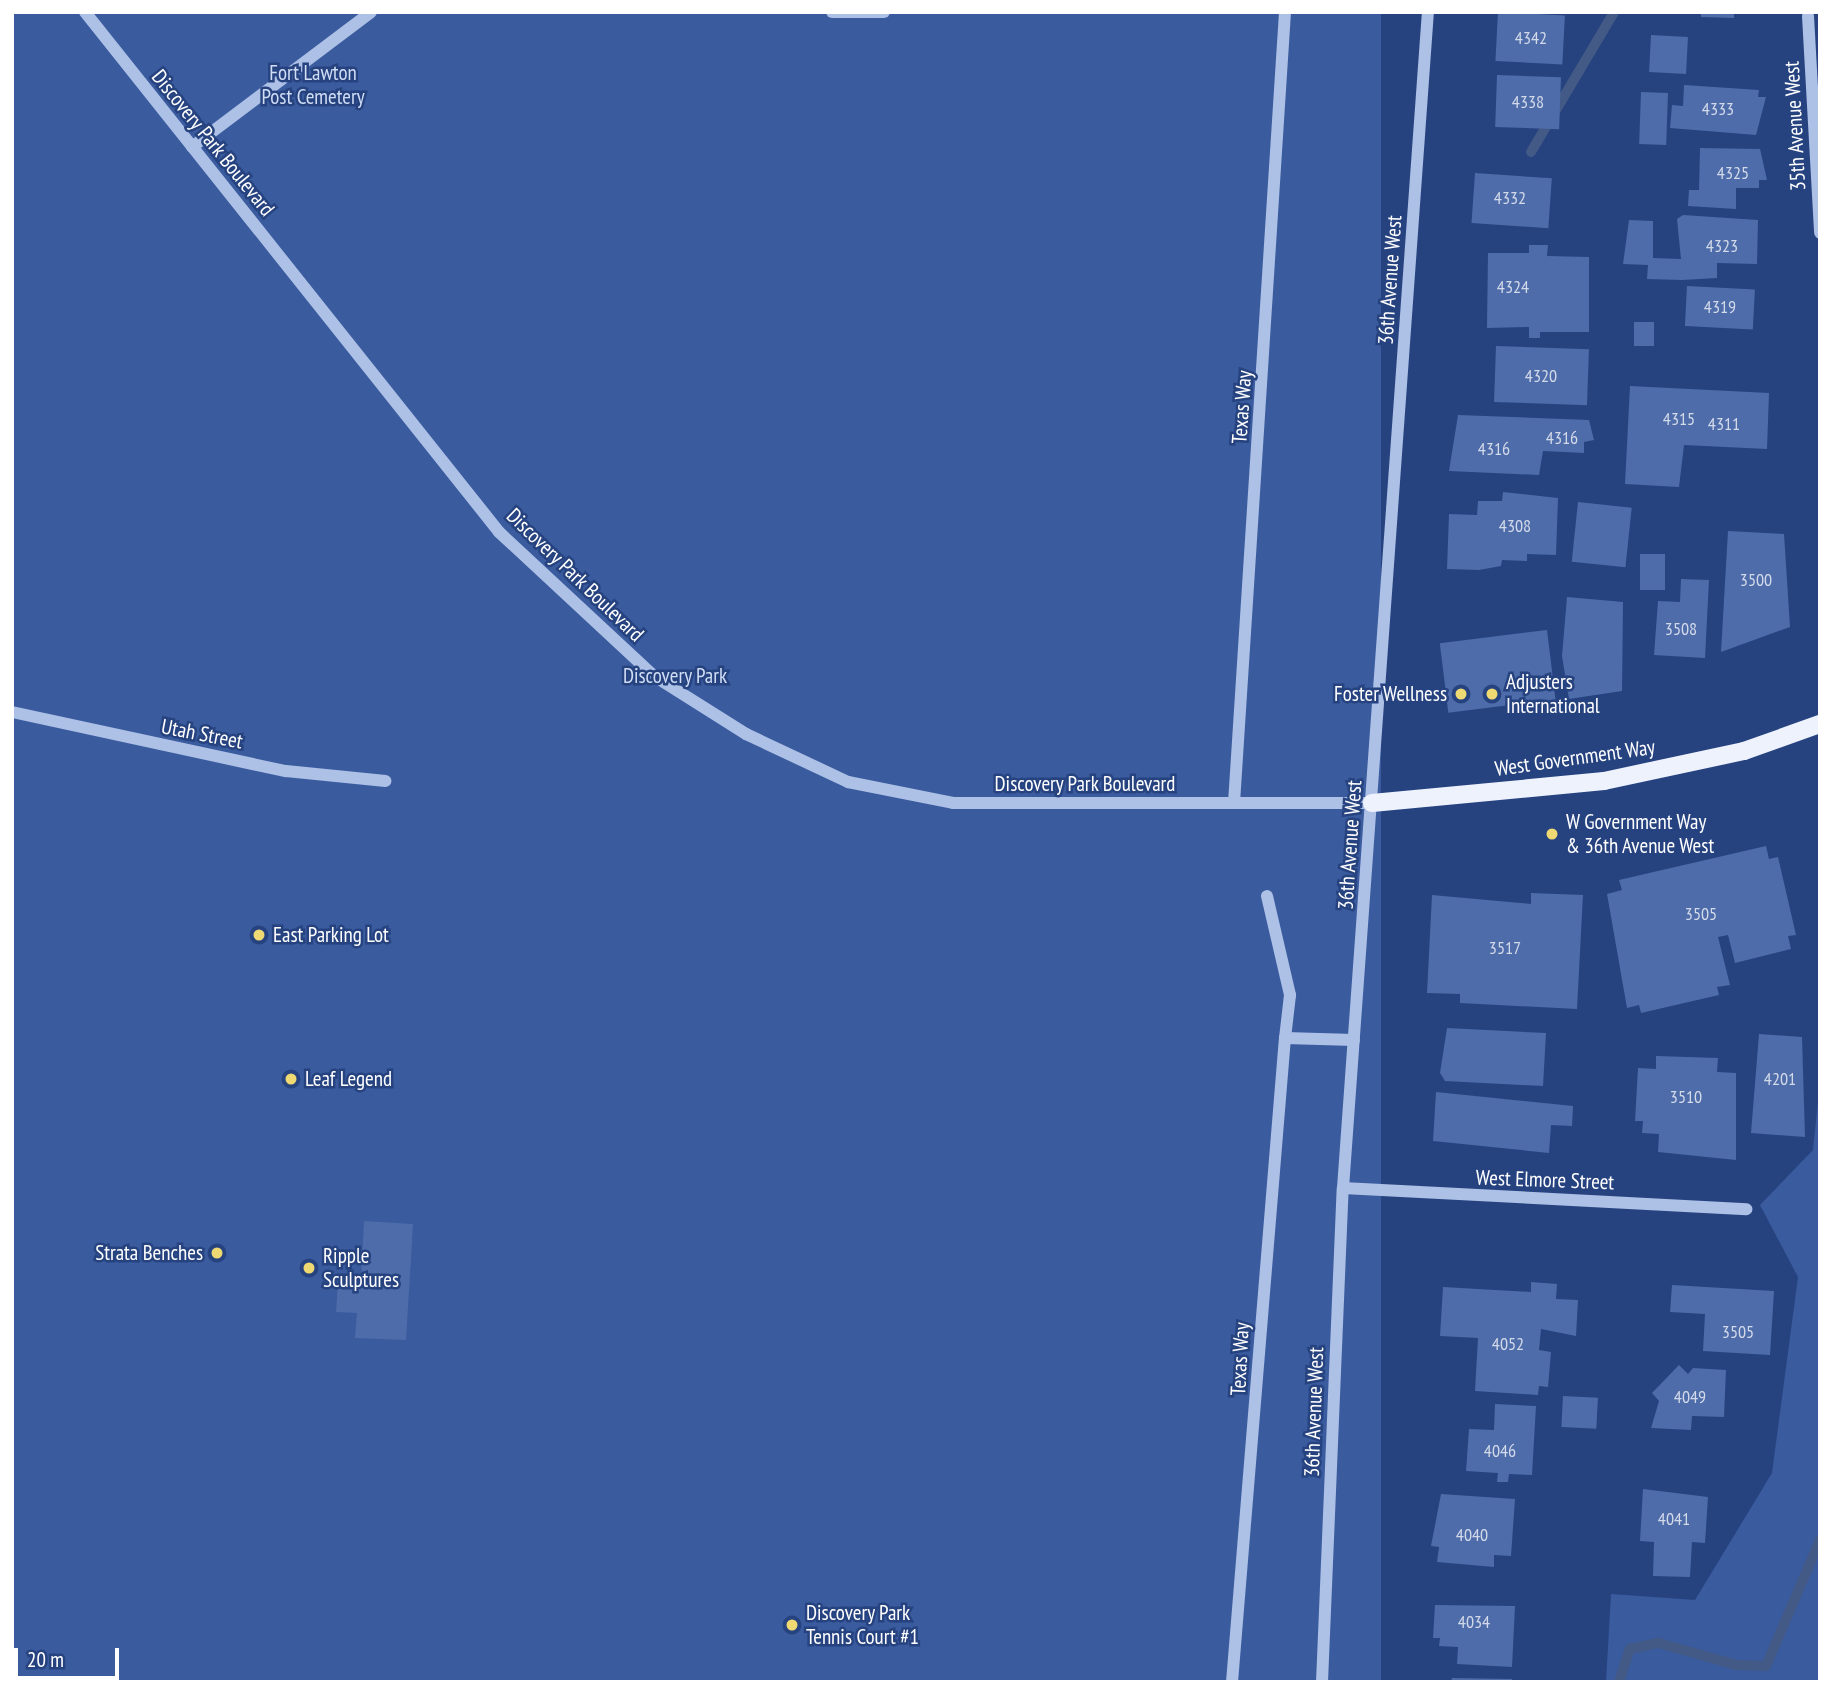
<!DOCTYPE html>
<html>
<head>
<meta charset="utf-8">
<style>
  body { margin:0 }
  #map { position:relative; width:1832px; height:1694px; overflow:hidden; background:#264380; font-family:"PT Sans Narrow",sans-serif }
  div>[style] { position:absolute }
  .green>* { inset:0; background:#3a5b9e; transform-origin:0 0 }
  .stream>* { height:10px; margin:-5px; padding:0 5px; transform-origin:5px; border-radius:5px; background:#435986 }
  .building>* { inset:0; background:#4e6ca9; transform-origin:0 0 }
  .minor>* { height:12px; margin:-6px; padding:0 6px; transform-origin:6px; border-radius:6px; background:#adc0e6 }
  .major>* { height:18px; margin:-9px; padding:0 9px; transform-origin:9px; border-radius:9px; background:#eef2fd }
  .dots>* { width:19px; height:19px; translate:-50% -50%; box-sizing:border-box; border:4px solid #264380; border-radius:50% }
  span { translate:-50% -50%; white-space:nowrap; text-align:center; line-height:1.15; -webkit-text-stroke:5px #264380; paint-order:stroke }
  .number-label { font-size:18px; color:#d3daea }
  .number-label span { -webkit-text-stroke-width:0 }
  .park-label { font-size:21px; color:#d0ddf5 }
  .street-label { font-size:21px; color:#fff }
  .poi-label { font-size:21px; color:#fff }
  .left { translate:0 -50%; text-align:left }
  .right { translate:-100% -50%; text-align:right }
  .frame { position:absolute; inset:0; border:14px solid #fff; pointer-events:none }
  .scale { position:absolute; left:14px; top:1648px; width:105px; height:32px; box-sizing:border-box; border:4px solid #fff; border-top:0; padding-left:9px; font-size:21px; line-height:24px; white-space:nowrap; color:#fff; -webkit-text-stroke:5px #264380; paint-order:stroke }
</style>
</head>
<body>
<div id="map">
  <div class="green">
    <i style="left:12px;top:12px;width:1369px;height:1670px"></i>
    <i style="clip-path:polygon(1820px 1082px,1820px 1682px,1606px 1682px,1611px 1594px,1695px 1600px,1772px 1473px,1798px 1277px,1760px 1205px,1813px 1150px)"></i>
  </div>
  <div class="stream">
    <i style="left:1531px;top:152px;width:163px;rotate:-59.3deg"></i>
    <i style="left:1619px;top:1682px;width:35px;rotate:-72deg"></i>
    <i style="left:1630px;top:1649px;width:30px;rotate:-12deg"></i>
    <i style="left:1659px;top:1643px;width:80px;rotate:15.9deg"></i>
    <i style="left:1736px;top:1665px;width:30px;rotate:2deg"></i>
    <i style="left:1766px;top:1666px;width:137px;rotate:-66.8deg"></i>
  </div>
  <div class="building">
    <i style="left:1498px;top:12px;width:67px;height:49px;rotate:3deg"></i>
    <i style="clip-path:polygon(1701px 12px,1734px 12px,1734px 18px,1701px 17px)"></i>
    <i style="left:1651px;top:35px;width:37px;height:37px;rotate:3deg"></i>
    <i style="left:1497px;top:75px;width:64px;height:52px;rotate:2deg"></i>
    <i style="clip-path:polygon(1684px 85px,1759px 90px,1758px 97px,1766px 97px,1756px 135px,1670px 128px,1672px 105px,1683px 106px)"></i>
    <i style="left:1641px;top:92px;width:27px;height:52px;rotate:2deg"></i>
    <i style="clip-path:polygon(1700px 148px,1760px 149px,1767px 180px,1759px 180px,1759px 188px,1736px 188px,1736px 209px,1688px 206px,1689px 190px,1699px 190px)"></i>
    <i style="left:1475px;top:173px;width:77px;height:50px;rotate:4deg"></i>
    <i style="clip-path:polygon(1683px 215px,1758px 220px,1757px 264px,1717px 263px,1717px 278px,1682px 280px,1647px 279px,1648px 265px,1623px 264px,1629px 220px,1653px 221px,1653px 258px,1681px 259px,1677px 219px)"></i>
    <i style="clip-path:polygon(1529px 245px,1548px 245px,1547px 256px,1589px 257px,1589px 332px,1540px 332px,1540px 338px,1529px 338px,1529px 327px,1487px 328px,1488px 253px,1529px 253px)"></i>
    <i style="left:1687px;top:286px;width:68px;height:40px;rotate:3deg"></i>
    <i style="left:1634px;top:322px;width:20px;height:24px"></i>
    <i style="left:1496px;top:346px;width:93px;height:56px;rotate:2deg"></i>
    <i style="clip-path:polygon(1630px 386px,1769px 393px,1767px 449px,1684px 445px,1679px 487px,1625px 484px)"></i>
    <i style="clip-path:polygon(1458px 415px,1589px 420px,1594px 440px,1584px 442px,1584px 453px,1543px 451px,1539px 475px,1449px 471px)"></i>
    <i style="clip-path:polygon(1503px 492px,1558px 498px,1556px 555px,1527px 554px,1527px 561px,1502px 560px,1501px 566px,1479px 570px,1447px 569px,1449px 514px,1477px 515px,1478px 501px,1502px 501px)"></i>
    <i style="left:1578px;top:502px;width:54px;height:60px;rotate:6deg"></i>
    <i style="clip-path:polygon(1728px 531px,1784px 534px,1790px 627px,1721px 652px)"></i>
    <i style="left:1640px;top:554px;width:25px;height:36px"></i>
    <i style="clip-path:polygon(1681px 579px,1709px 580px,1705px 658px,1654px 655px,1658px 601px,1680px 602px)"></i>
    <i style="clip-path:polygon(1567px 597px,1623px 602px,1622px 691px,1569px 699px,1562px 656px)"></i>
    <i style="left:1547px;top:630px;width:70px;height:108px;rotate:83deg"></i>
    <i style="clip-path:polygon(1766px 846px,1769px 859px,1778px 857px,1796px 935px,1788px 936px,1791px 949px,1735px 963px,1728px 935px,1718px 937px,1730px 985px,1717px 987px,1719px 995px,1641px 1013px,1639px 1005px,1627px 1008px,1607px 894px,1622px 890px,1619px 880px)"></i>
    <i style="clip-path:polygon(1531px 893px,1583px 895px,1577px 1009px,1460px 1003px,1460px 994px,1427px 993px,1432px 895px,1531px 904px)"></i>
    <i style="clip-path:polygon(1447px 1028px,1546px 1033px,1543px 1086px,1445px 1081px,1440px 1073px)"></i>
    <i style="clip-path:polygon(1759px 1034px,1802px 1037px,1805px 1137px,1751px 1133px)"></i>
    <i style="clip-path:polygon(1656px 1056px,1718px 1058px,1717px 1072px,1736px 1073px,1736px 1160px,1658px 1152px,1659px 1134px,1642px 1133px,1643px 1121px,1635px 1121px,1638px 1068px,1656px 1069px)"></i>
    <i style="clip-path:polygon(1436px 1092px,1573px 1106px,1572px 1126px,1551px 1125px,1549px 1153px,1433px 1141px)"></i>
    <i style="clip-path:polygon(364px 1221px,413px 1224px,406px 1340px,355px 1338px,357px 1313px,336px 1312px,338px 1281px,361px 1282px)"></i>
    <i style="clip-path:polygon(1531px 1282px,1557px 1284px,1556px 1299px,1578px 1300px,1576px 1336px,1541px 1329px,1539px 1350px,1551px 1352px,1548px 1387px,1539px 1386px,1538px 1395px,1475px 1391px,1478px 1338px,1440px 1336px,1443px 1287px,1531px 1292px)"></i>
    <i style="clip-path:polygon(1672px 1285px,1774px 1291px,1770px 1355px,1703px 1351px,1705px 1314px,1670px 1312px)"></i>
    <i style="clip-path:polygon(1679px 1365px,1688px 1374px,1693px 1368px,1726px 1370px,1724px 1417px,1692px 1416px,1691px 1430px,1651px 1428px,1659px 1401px,1652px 1393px)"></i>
    <i style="left:1563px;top:1396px;width:35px;height:31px;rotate:3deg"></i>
    <i style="clip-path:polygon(1495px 1404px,1536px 1406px,1532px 1475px,1509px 1474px,1508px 1482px,1497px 1482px,1498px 1473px,1466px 1471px,1469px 1429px,1494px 1430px)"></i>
    <i style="clip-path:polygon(1643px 1489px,1708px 1497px,1705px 1543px,1692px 1542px,1690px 1577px,1653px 1576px,1654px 1542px,1640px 1541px)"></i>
    <i style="clip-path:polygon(1441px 1494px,1515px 1499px,1511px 1556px,1494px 1555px,1494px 1567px,1437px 1562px,1439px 1547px,1431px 1546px)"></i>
    <i style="clip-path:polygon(1435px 1605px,1515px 1606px,1512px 1667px,1457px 1664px,1458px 1647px,1439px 1646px,1440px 1638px,1433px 1638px)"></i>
    <i style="clip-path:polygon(1452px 1678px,1512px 1679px,1512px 1682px,1451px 1682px)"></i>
  </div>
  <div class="minor">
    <i style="left:85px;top:12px;width:665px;rotate:51.47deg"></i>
    <i style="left:499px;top:532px;width:212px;rotate:42.9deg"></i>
    <i style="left:654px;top:676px;width:109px;rotate:32.2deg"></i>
    <i style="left:746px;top:734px;width:113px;rotate:25.2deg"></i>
    <i style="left:848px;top:782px;width:107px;rotate:11.3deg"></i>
    <i style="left:953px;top:803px;width:419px"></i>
    <i style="left:832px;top:12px;width:52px"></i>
    <i style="left:1808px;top:16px;width:217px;rotate:86.8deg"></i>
    <i style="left:192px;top:147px;width:224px;rotate:-37deg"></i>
    <i style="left:12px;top:712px;width:280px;rotate:12.2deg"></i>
    <i style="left:286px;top:771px;width:100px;rotate:5.7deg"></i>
    <i style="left:1234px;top:803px;width:793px;rotate:-86.31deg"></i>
    <i style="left:1267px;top:896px;width:102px;rotate:76.9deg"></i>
    <i style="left:1290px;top:995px;width:43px;rotate:96.6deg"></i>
    <i style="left:1343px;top:1188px;width:404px;rotate:3deg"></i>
    <i style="left:1232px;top:1682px;width:646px;rotate:-85.3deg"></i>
    <i style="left:1285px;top:1038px;width:69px;rotate:1.7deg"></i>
    <i style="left:1322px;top:1682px;width:494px;rotate:-87.6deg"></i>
    <i style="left:1343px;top:1188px;width:1179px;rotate:-85.87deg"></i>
  </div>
  <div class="major">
    <i style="left:1372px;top:803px;width:233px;rotate:-5.4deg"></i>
    <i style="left:1604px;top:781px;width:143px;rotate:-12.1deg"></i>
    <i style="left:1744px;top:751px;width:81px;rotate:-19.6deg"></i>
  </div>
  <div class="dots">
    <i style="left:1461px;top:694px;background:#efd972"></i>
    <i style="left:1492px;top:694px;background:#efd972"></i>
    <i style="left:1552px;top:834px;background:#efd972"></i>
    <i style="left:259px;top:935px;background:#efd972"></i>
    <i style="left:291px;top:1079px;background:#efd972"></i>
    <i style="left:217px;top:1253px;background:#efd972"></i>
    <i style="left:309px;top:1268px;background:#efd972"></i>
    <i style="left:792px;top:1625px;background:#efd972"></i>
  </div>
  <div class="number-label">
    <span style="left:1531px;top:38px">4342</span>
    <span style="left:1528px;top:102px">4338</span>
    <span style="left:1718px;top:109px">4333</span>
    <span style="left:1733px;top:173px">4325</span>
    <span style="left:1510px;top:198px">4332</span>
    <span style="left:1722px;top:246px">4323</span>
    <span style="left:1513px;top:287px">4324</span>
    <span style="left:1720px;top:307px">4319</span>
    <span style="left:1541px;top:376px">4320</span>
    <span style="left:1679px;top:419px">4315</span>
    <span style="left:1724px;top:424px">4311</span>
    <span style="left:1562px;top:438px">4316</span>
    <span style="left:1494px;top:449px">4316</span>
    <span style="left:1515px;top:526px">4308</span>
    <span style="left:1756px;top:580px">3500</span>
    <span style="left:1681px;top:629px">3508</span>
    <span style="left:1701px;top:914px">3505</span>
    <span style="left:1505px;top:948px">3517</span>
    <span style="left:1780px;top:1079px">4201</span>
    <span style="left:1686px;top:1097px">3510</span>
    <span style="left:1738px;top:1332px">3505</span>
    <span style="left:1508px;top:1344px">4052</span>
    <span style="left:1690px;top:1397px">4049</span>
    <span style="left:1500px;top:1451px">4046</span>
    <span style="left:1674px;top:1519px">4041</span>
    <span style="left:1472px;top:1535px">4040</span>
    <span style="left:1474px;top:1622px">4034</span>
  </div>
  <div class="park-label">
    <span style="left:313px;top:85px">Fort Lawton<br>Post Cemetery</span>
    <span style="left:675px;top:676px">Discovery Park</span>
  </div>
  <div class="street-label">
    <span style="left:1795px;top:126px;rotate:-93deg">35th Avenue West</span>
    <span style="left:213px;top:143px;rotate:51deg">Discovery Park Boulevard</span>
    <span style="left:1390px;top:280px;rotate:-86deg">36th Avenue West</span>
    <span style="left:1242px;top:407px;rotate:-86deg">Texas Way</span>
    <span style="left:575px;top:575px;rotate:44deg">Discovery Park Boulevard</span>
    <span style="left:202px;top:734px;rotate:11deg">Utah Street</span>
    <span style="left:1575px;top:758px;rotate:-8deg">West Government Way</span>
    <span style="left:1085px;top:784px">Discovery Park Boulevard</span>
    <span style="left:1350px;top:845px;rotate:-86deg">36th Avenue West</span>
    <span style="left:1545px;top:1180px;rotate:2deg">West Elmore Street</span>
    <span style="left:1240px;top:1359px;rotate:-87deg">Texas Way</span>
    <span style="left:1314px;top:1412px;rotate:-88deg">36th Avenue West</span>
  </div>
  <div class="poi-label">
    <span class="left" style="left:1506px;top:694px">Adjusters<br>International</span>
    <span class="right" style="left:1447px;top:694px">Foster Wellness</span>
    <span class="left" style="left:1566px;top:834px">W Government Way<br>&amp; 36th Avenue West</span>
    <span class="left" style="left:273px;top:935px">East Parking Lot</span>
    <span class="left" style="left:305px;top:1079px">Leaf Legend</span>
    <span class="right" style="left:203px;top:1253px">Strata Benches</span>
    <span class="left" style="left:323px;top:1268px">Ripple<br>Sculptures</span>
    <span class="left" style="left:806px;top:1625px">Discovery Park<br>Tennis Court #1</span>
  </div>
  <div class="frame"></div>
  <div class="scale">20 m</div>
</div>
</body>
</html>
